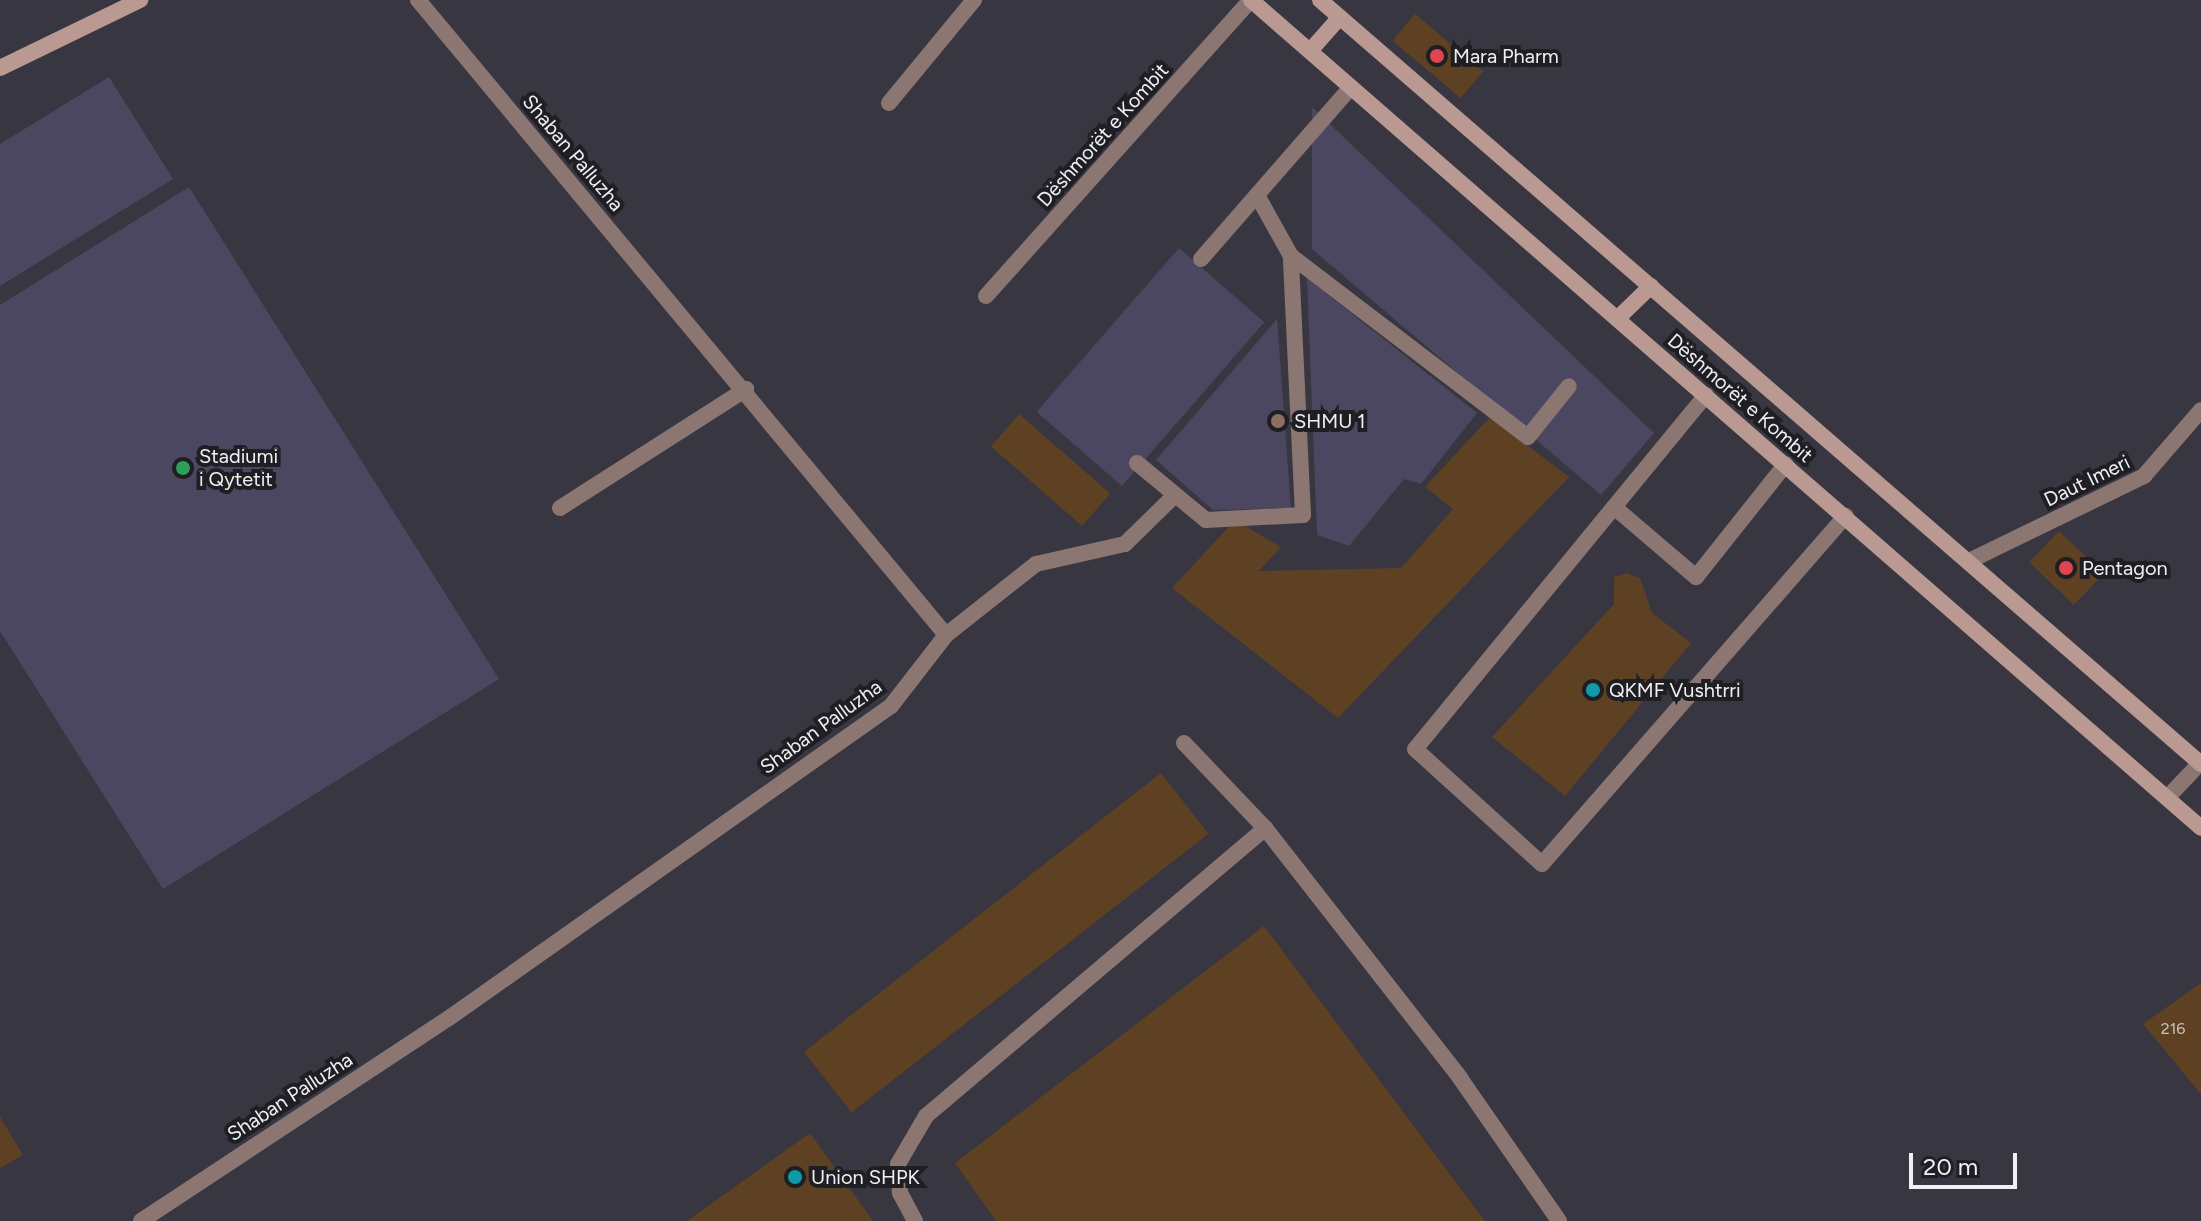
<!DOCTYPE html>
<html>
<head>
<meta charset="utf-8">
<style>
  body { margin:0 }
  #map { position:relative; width:2201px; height:1221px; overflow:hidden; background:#383640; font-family:Figtree,sans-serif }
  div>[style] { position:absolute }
  .green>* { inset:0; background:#4b4760; transform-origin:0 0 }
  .building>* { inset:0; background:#5e4123; transform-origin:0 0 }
  .lane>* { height:16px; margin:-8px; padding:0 8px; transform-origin:8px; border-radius:8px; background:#8b7672 }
  .street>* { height:16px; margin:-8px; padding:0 8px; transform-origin:8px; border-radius:8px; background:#8b7672 }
  .secondary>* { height:16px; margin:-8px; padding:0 8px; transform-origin:8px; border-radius:8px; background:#ba9992 }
  .dots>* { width:22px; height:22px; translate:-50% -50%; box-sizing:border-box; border:4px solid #1f1f23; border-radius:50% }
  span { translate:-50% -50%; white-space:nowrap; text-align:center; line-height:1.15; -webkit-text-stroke:8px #1f1f23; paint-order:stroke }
  .number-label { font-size:16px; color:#ccc4c0 }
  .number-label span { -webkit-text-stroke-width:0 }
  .poi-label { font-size:20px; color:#f0eff5 }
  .left { translate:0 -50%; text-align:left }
  .street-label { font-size:20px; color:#f0eff5 }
  .scale { position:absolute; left:1909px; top:1153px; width:108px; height:36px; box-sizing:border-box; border:4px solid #f0eff5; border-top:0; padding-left:10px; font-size:24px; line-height:28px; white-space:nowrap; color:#f0eff5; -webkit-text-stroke:6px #1f1f23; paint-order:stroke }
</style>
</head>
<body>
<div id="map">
  <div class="green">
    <i style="clip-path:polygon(109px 77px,173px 179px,0 286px,0 144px)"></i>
    <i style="clip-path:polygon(1312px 107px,1654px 433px,1601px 495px,1312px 249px)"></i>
    <i style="clip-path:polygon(189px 187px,499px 679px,163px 889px,0 631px,0 305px)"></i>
    <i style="left:1179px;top:248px;width:113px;height:217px;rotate:41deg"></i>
    <i style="clip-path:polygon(1307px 278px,1477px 413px,1421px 484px,1404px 479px,1349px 546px,1317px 535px)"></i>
    <i style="clip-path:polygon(1277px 319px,1291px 508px,1213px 510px,1156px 460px)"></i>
  </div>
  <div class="building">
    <i style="left:1415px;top:14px;width:89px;height:35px;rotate:40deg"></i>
    <i style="left:1019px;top:414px;width:121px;height:43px;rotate:41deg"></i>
    <i style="clip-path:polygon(1490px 417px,1569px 477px,1338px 718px,1172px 588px,1235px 520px,1281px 547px,1259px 571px,1401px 568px,1453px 509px,1425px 487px)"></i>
    <i style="left:2059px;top:531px;width:62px;height:43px;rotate:44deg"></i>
    <i style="clip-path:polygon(1627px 573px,1640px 578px,1652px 613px,1691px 643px,1565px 796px,1492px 737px,1614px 604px,1614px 577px)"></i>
    <i style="left:1161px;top:773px;width:77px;height:453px;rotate:52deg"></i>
    <i style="clip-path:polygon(1264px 926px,1485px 1221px,996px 1221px,955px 1163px)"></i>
    <i style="clip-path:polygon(2201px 983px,2201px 1094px,2143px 1024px)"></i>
    <i style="clip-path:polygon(0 1117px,23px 1155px,0 1168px)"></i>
    <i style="clip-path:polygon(810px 1133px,873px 1221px,687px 1221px)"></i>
  </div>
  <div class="lane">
    <i style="left:1257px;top:195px;width:70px;rotate:60.9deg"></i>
    <i style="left:1291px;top:256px;width:298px;rotate:37.4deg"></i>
    <i style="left:1528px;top:437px;width:65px;rotate:-51.2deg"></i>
    <i style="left:1201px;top:259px;width:228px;rotate:-48.9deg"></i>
    <i style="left:1706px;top:395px;width:458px;rotate:129.4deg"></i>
    <i style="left:1415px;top:749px;width:171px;rotate:42.2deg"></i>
    <i style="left:1542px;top:864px;width:462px;rotate:-48.9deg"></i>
    <i style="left:1137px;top:463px;width:89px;rotate:39.6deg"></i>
    <i style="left:1206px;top:520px;width:97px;rotate:-3deg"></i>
    <i style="left:1303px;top:515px;width:259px;rotate:-92.7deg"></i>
    <i style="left:1614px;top:507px;width:108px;rotate:40.5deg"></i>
    <i style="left:1696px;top:577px;width:144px;rotate:-51.5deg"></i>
    <i style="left:946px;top:635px;width:115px;rotate:-38.3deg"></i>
    <i style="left:1036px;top:564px;width:91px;rotate:-12.7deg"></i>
    <i style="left:1125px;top:544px;width:70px;rotate:-44.4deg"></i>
    <i style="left:1184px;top:743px;width:117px;rotate:46.4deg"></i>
    <i style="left:1265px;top:828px;width:317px;rotate:52deg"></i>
    <i style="left:1460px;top:1078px;width:174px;rotate:55.3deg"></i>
    <i style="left:2167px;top:798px;width:50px;rotate:-46.6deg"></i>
    <i style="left:915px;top:1221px;width:32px;rotate:-118deg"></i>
    <i style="left:900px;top:1193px;width:29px;rotate:-94deg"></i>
    <i style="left:898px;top:1164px;width:56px;rotate:-59.7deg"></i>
    <i style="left:926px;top:1116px;width:445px;rotate:-40.3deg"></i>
  </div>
  <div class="street">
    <i style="left:889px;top:103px;width:134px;rotate:-50.5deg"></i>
    <i style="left:986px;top:296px;width:397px;rotate:-48.2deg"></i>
    <i style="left:560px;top:508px;width:221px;rotate:-32.6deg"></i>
    <i style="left:1969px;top:561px;width:195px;rotate:-25.9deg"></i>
    <i style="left:2144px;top:476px;width:87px;rotate:-49.2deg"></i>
    <i style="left:141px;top:1221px;width:369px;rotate:-33.4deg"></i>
    <i style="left:449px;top:1018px;width:541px;rotate:-35.22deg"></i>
    <i style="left:891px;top:706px;width:90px;rotate:-52.2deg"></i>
    <i style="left:946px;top:635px;width:826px;rotate:-129.74deg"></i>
  </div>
  <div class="secondary">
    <i style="left:1251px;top:0;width:1260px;rotate:41.07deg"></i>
    <i style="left:1320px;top:0;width:1166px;rotate:40.93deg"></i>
    <i style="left:1310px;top:51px;width:45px;rotate:-48.6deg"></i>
    <i style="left:0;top:68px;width:156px;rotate:-25.9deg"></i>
    <i style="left:1618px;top:318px;width:46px;rotate:-44.1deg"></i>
  </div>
  <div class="dots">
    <i style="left:1437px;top:56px;background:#e0444e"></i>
    <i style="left:1278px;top:421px;background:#8d6e63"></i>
    <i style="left:183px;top:468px;background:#2e9e5b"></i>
    <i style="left:2066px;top:568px;background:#e0444e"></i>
    <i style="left:1593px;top:690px;background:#0f9aa8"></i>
    <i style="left:795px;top:1177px;background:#0f9aa8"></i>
  </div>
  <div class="number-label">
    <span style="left:2173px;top:1029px">216</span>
  </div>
  <div class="poi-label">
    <span class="left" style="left:1453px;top:56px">Mara Pharm</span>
    <span class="left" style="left:1294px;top:421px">SHMU 1</span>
    <span class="left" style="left:199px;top:468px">Stadiumi<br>i Qytetit</span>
    <span class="left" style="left:2082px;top:568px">Pentagon</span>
    <span class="left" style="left:1609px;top:690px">QKMF Vushtrri</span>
    <span class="left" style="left:811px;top:1177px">Union SHPK</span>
  </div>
  <div class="street-label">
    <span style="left:1103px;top:135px;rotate:-48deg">Dëshmorët e Kombit</span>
    <span style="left:573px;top:153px;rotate:50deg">Shaban Palluzha</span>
    <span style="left:1740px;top:398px;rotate:41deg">Dëshmorët e Kombit</span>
    <span style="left:2087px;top:481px;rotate:-26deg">Daut Imeri</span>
    <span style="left:821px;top:727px;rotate:-36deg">Shaban Palluzha</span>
    <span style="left:290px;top:1097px;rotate:-33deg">Shaban Palluzha</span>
  </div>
  <div class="scale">20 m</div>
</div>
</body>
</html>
